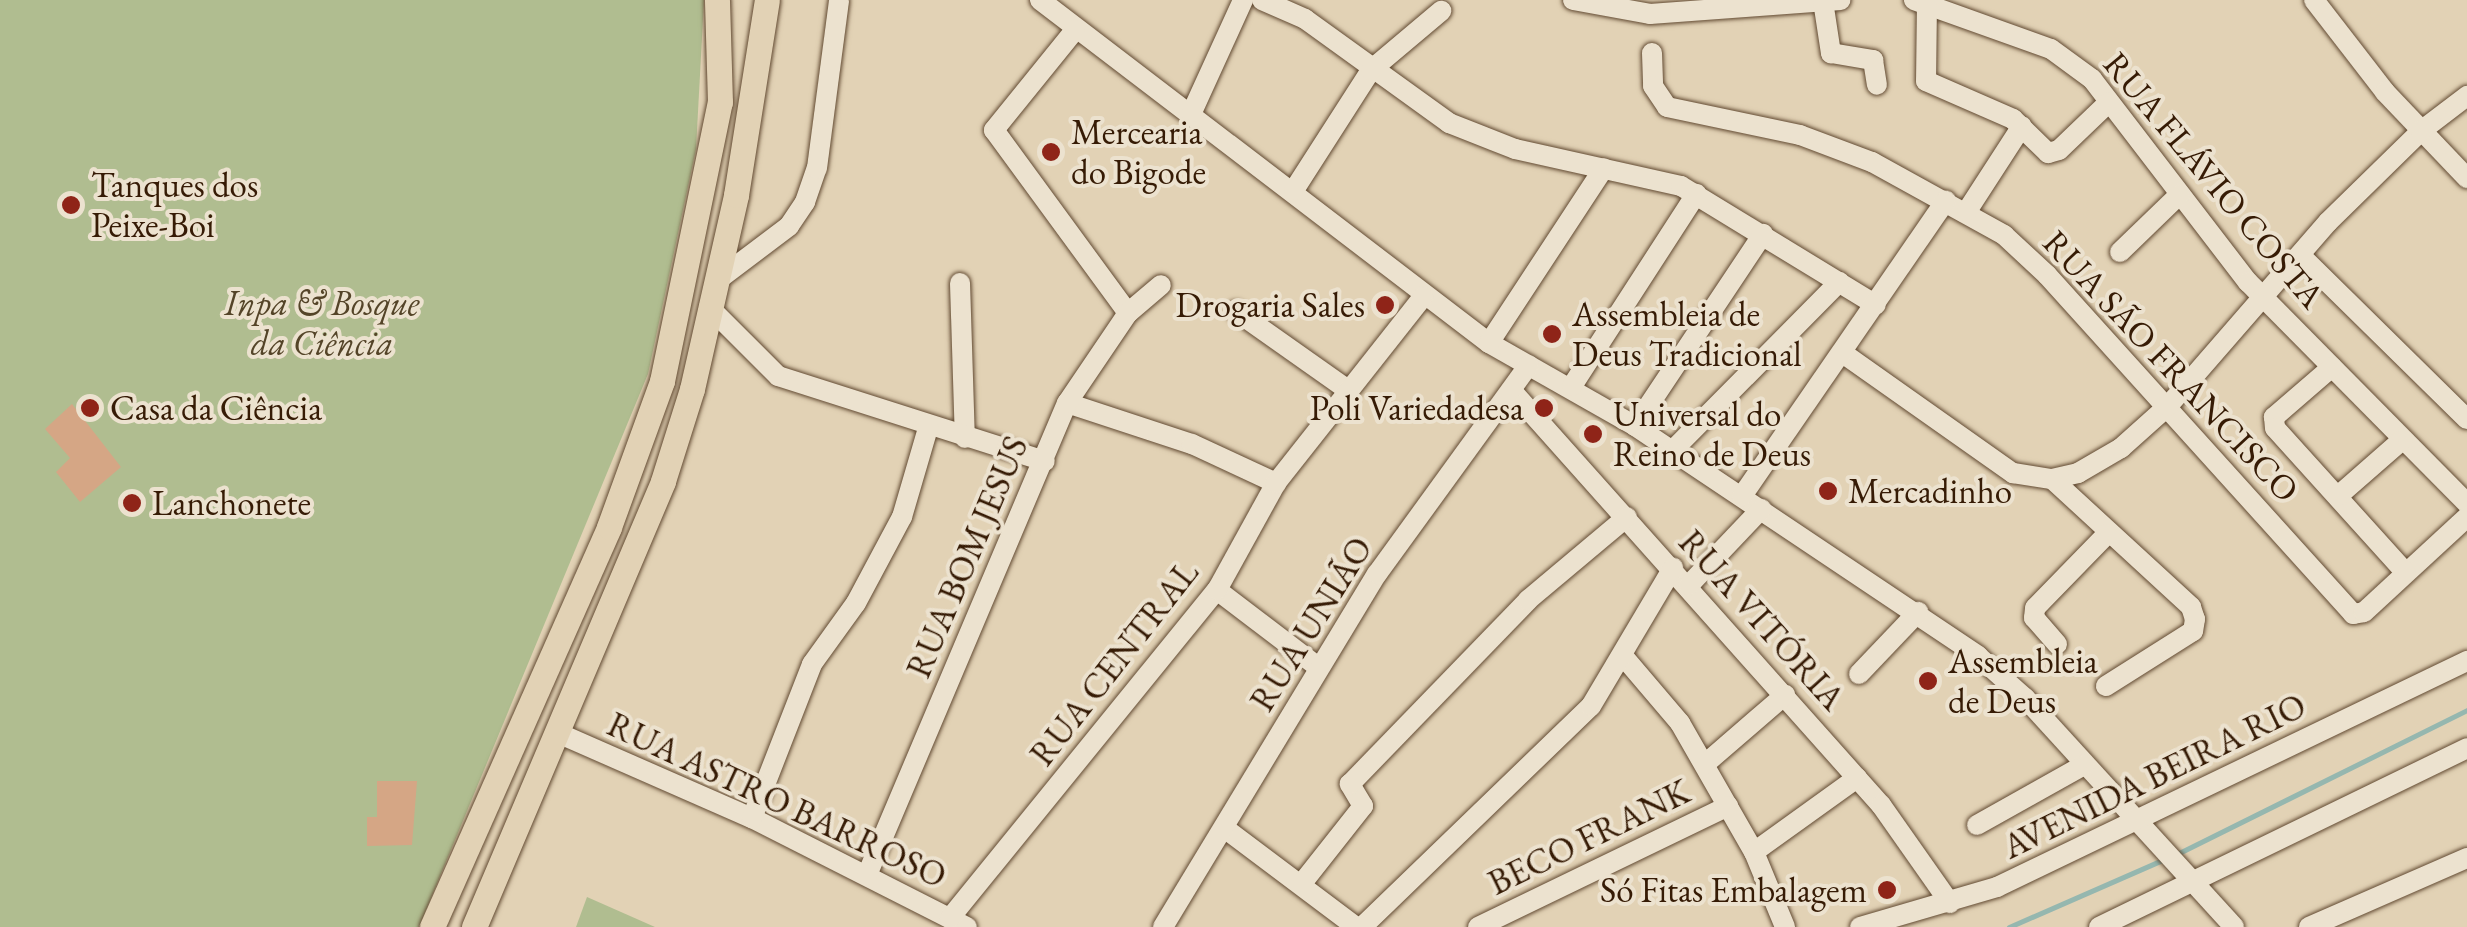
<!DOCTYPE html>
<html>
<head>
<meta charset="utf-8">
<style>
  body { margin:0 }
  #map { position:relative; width:2467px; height:927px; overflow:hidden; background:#e2d2b5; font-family:"EB Garamond",serif }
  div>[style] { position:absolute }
  .green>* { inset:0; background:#b0bd90 }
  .stream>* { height:5px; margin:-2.5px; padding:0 2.5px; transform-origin:2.5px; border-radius:2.5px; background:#95b7af }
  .building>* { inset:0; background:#d5a685 }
  .roads { filter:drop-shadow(0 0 2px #614931) drop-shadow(0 0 2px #614931) }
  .minor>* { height:20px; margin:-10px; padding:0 10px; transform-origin:10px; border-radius:10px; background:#ece2cf }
  .major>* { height:25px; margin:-12.5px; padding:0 12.5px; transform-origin:12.5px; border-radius:12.5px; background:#e2d2b5 }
  .dots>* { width:28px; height:28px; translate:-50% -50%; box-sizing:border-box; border:5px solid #ece2cf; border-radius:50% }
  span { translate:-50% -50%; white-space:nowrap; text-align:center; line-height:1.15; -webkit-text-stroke:8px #ece2cf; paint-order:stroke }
  .poi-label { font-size:35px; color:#361b05 }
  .left { translate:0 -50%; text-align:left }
  .right { translate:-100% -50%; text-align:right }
  .street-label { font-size:35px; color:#361b05 }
  .park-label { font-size:35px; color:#544428; font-style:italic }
</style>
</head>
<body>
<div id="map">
  <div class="green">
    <i style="clip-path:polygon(0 0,704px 0,696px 149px,648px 374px,419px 927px,0 927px)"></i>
    <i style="clip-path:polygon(587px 897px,655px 927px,576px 927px)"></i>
  </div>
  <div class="stream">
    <i style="left:2177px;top:854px;width:324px;rotate:-26.4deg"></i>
    <i style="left:2009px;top:927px;width:172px;rotate:-23.6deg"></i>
  </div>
  <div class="building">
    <i style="clip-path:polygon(72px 404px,121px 467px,80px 502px,56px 472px,70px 458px,45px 429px)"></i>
    <i style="clip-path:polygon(377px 781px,417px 781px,412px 845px,367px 846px,367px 817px,377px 817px)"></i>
  </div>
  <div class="roads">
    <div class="minor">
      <i style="left:1040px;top:0;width:565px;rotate:37.38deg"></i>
      <i style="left:1489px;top:343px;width:168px;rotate:29.6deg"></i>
      <i style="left:1635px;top:426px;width:413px;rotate:33.8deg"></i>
      <i style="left:1978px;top:656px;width:63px;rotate:41.8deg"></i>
      <i style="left:2025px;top:698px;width:310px;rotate:47.6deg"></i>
      <i style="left:1262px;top:0;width:47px;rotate:23.8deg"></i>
      <i style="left:1305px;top:19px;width:178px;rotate:35.8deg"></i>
      <i style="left:1449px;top:123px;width:71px;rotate:21.5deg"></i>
      <i style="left:1515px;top:149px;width:170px;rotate:12.6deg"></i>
      <i style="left:1681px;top:186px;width:228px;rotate:31.4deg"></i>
      <i style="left:1573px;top:0;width:78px;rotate:10.3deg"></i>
      <i style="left:1650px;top:14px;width:191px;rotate:-4.2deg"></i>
      <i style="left:1914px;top:0;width:145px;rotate:19.7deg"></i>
      <i style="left:2051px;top:49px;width:51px;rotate:36.2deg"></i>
      <i style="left:2092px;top:79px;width:256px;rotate:52.5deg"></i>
      <i style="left:2248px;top:282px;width:311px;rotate:45.3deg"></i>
      <i style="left:2314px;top:0;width:116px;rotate:52.3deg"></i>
      <i style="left:2385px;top:92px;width:119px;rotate:46.4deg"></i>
      <i style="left:1823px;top:1px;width:53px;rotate:81.3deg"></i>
      <i style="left:1831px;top:53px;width:43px;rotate:9.5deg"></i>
      <i style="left:1873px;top:60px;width:25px;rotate:81deg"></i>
      <i style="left:1927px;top:2px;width:79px;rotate:90.7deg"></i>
      <i style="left:1926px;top:81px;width:95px;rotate:23.6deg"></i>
      <i style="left:2013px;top:119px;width:49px;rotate:44.2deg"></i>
      <i style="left:2048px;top:153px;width:11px;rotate:-15deg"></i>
      <i style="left:2059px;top:150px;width:69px;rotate:-43.8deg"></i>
      <i style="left:1075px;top:30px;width:129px;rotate:129deg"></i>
      <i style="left:994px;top:130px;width:227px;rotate:53.8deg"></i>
      <i style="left:1652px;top:53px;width:33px;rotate:88deg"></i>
      <i style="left:1653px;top:86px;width:25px;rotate:56deg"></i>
      <i style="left:1667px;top:107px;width:136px;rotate:11.9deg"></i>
      <i style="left:1800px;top:135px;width:77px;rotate:20.6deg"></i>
      <i style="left:1872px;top:162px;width:151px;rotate:28.9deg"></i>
      <i style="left:2004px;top:235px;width:59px;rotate:42.9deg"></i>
      <i style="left:2047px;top:275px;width:457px;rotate:47.9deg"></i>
      <i style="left:2353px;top:614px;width:11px;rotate:-10deg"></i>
      <i style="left:2364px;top:612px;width:140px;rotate:-42.7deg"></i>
      <i style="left:1192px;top:112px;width:123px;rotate:-65.5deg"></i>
      <i style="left:1294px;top:190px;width:143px;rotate:-57.3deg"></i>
      <i style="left:1371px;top:70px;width:92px;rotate:-40.1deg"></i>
      <i style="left:1967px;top:211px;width:101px;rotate:-57.1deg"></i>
      <i style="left:2120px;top:252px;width:83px;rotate:-44deg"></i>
      <i style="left:2300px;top:255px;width:234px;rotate:44.5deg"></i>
      <i style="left:715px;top:282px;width:93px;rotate:-37.1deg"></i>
      <i style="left:789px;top:226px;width:29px;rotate:-56deg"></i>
      <i style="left:805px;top:202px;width:36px;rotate:-71deg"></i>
      <i style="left:817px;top:168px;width:169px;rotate:-82.5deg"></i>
      <i style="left:960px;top:283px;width:155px;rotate:88.2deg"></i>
      <i style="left:709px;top:307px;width:98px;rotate:45deg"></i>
      <i style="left:778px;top:376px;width:280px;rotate:17.7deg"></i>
      <i style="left:1236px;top:311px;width:137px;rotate:35.2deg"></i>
      <i style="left:1489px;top:343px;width:209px;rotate:-56.7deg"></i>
      <i style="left:1844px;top:354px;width:207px;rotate:35.2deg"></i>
      <i style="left:2013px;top:473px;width:39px;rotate:9deg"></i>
      <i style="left:2052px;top:479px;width:27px;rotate:-13deg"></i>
      <i style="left:2078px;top:473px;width:50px;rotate:-30.2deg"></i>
      <i style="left:2121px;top:448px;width:63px;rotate:-41.8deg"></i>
      <i style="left:2168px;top:406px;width:244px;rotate:-49deg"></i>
      <i style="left:2328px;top:222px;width:130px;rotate:-44.4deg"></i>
      <i style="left:2421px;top:131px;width:58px;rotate:-37.3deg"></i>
      <i style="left:2332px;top:367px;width:77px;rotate:139.2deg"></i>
      <i style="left:2274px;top:417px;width:11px;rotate:85deg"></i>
      <i style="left:2275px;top:428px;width:195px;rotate:47.9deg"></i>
      <i style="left:1572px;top:386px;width:229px;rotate:-57.1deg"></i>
      <i style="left:1512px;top:391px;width:555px;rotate:48.29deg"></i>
      <i style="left:1881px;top:805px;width:120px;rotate:54.9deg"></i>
      <i style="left:1067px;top:403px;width:132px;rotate:18.2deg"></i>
      <i style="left:1192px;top:444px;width:93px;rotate:24.9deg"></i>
      <i style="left:1635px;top:426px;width:231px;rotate:-56.3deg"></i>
      <i style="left:1672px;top:451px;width:238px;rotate:-45.3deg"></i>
      <i style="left:2052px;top:479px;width:189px;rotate:42.6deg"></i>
      <i style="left:2191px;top:607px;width:13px;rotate:72deg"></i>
      <i style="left:2195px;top:619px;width:12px;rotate:99deg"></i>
      <i style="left:2193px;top:631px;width:103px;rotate:147.7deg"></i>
      <i style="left:1742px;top:496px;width:359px;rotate:-55.4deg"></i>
      <i style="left:2338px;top:496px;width:86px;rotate:-41.2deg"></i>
      <i style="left:1689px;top:585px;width:105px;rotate:-46.5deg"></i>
      <i style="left:1217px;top:590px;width:127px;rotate:37.3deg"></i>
      <i style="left:2057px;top:644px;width:35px;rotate:-131deg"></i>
      <i style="left:2034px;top:618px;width:10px;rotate:-84deg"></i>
      <i style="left:2035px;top:608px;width:103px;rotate:-45.8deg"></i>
      <i style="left:1623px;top:656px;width:88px;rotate:49.6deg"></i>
      <i style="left:1680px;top:723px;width:149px;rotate:60.2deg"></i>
      <i style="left:1754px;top:852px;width:81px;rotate:67.5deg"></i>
      <i style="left:1859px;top:674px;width:86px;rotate:-46.4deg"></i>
      <i style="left:558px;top:733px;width:212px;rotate:23.7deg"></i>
      <i style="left:752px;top:818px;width:241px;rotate:26.9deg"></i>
      <i style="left:1705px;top:764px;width:106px;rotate:-40.8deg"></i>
      <i style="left:752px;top:818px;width:165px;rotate:-68.7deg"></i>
      <i style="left:812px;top:664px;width:75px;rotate:-54.2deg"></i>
      <i style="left:856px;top:603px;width:98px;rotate:-61.9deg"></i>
      <i style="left:902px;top:517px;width:93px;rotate:-73.7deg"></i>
      <i style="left:1977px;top:825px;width:123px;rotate:-29.3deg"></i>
      <i style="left:1227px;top:830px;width:161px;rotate:36.9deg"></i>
      <i style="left:1754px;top:852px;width:127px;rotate:-35.7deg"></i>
      <i style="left:867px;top:875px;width:513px;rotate:-67.04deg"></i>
      <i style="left:1067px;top:403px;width:109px;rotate:-55.9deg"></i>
      <i style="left:1128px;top:313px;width:43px;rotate:-40.3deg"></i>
      <i style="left:1303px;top:882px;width:97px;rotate:-51.7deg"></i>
      <i style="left:1363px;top:806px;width:26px;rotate:-121deg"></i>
      <i style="left:1350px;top:784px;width:256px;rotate:-45.9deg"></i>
      <i style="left:1528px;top:600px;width:129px;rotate:-40deg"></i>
      <i style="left:950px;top:918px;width:423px;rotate:-50.9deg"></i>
      <i style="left:1217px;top:590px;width:122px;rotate:-61.1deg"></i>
      <i style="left:1276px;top:483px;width:237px;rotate:-51.7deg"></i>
      <i style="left:1163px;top:927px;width:413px;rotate:-58.8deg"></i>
      <i style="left:1377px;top:574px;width:258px;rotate:-54deg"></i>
      <i style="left:1362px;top:927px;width:318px;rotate:-44deg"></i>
      <i style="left:1591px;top:706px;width:161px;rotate:-59.3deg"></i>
      <i style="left:1478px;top:927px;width:278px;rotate:-25.8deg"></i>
      <i style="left:1860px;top:927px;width:143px;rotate:-16.3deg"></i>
      <i style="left:1997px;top:887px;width:522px;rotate:-25.68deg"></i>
      <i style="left:2099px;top:927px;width:409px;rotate:-25.9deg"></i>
      <i style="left:2309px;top:927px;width:172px;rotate:-23.6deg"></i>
    </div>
    <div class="major">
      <i style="left:432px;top:927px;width:437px;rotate:-66.1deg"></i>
      <i style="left:609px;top:527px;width:155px;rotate:-70deg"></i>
      <i style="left:662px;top:381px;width:285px;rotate:-78.3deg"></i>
      <i style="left:720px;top:102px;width:102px;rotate:-91.7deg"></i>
      <i style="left:474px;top:927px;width:484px;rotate:-67deg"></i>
      <i style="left:663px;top:481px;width:96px;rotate:-72.5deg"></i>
      <i style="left:692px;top:389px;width:199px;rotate:-77.2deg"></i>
      <i style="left:736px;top:195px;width:197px;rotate:-81deg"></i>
    </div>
  </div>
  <div class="dots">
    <i style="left:1051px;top:152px;background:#8f2418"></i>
    <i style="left:71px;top:205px;background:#8f2418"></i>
    <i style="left:1385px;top:305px;background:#8f2418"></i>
    <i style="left:1552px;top:334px;background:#8f2418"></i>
    <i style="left:90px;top:408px;background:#8f2418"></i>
    <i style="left:1544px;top:408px;background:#8f2418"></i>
    <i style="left:1593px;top:434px;background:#8f2418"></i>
    <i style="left:1828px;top:491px;background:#8f2418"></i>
    <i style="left:132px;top:503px;background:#8f2418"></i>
    <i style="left:1928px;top:681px;background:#8f2418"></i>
    <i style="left:1887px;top:890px;background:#8f2418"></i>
  </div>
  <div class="poi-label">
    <span class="left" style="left:1071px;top:152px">Mercearia<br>do Bigode</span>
    <span class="left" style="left:91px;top:205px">Tanques dos<br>Peixe-Boi</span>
    <span class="right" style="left:1365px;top:305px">Drogaria Sales</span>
    <span class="left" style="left:1572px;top:334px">Assembleia de<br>Deus Tradicional</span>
    <span class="left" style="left:110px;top:408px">Casa da Ciência</span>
    <span class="right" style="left:1524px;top:408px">Poli Variedadesa</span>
    <span class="left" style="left:1613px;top:434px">Universal do<br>Reino de Deus</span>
    <span class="left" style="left:1848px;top:491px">Mercadinho</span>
    <span class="left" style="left:152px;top:503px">Lanchonete</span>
    <span class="left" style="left:1948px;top:681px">Assembleia<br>de Deus</span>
    <span class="right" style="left:1867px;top:890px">Só Fitas Embalagem</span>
  </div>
  <div class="street-label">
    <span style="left:2214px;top:180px;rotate:50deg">RUA FLÁVIO COSTA</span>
    <span style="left:2171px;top:366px;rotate:47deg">RUA SÃO FRANCISCO</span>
    <span style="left:967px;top:557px;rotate:-67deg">RUA BOM JESUS</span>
    <span style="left:1762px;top:620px;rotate:48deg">RUA VITÓRIA</span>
    <span style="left:1311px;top:624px;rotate:-58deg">RUA UNIÃO</span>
    <span style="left:1114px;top:663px;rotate:-52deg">RUA CENTRAL</span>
    <span style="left:2154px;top:776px;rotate:-26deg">AVENIDA BEIRA RIO</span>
    <span style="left:777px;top:800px;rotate:25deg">RUA ASTRO BARROSO</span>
    <span style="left:1589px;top:837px;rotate:-26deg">BECO FRANK</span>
  </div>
  <div class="park-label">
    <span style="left:322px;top:323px">Inpa &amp; Bosque<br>da Ciência</span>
  </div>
</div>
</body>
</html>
